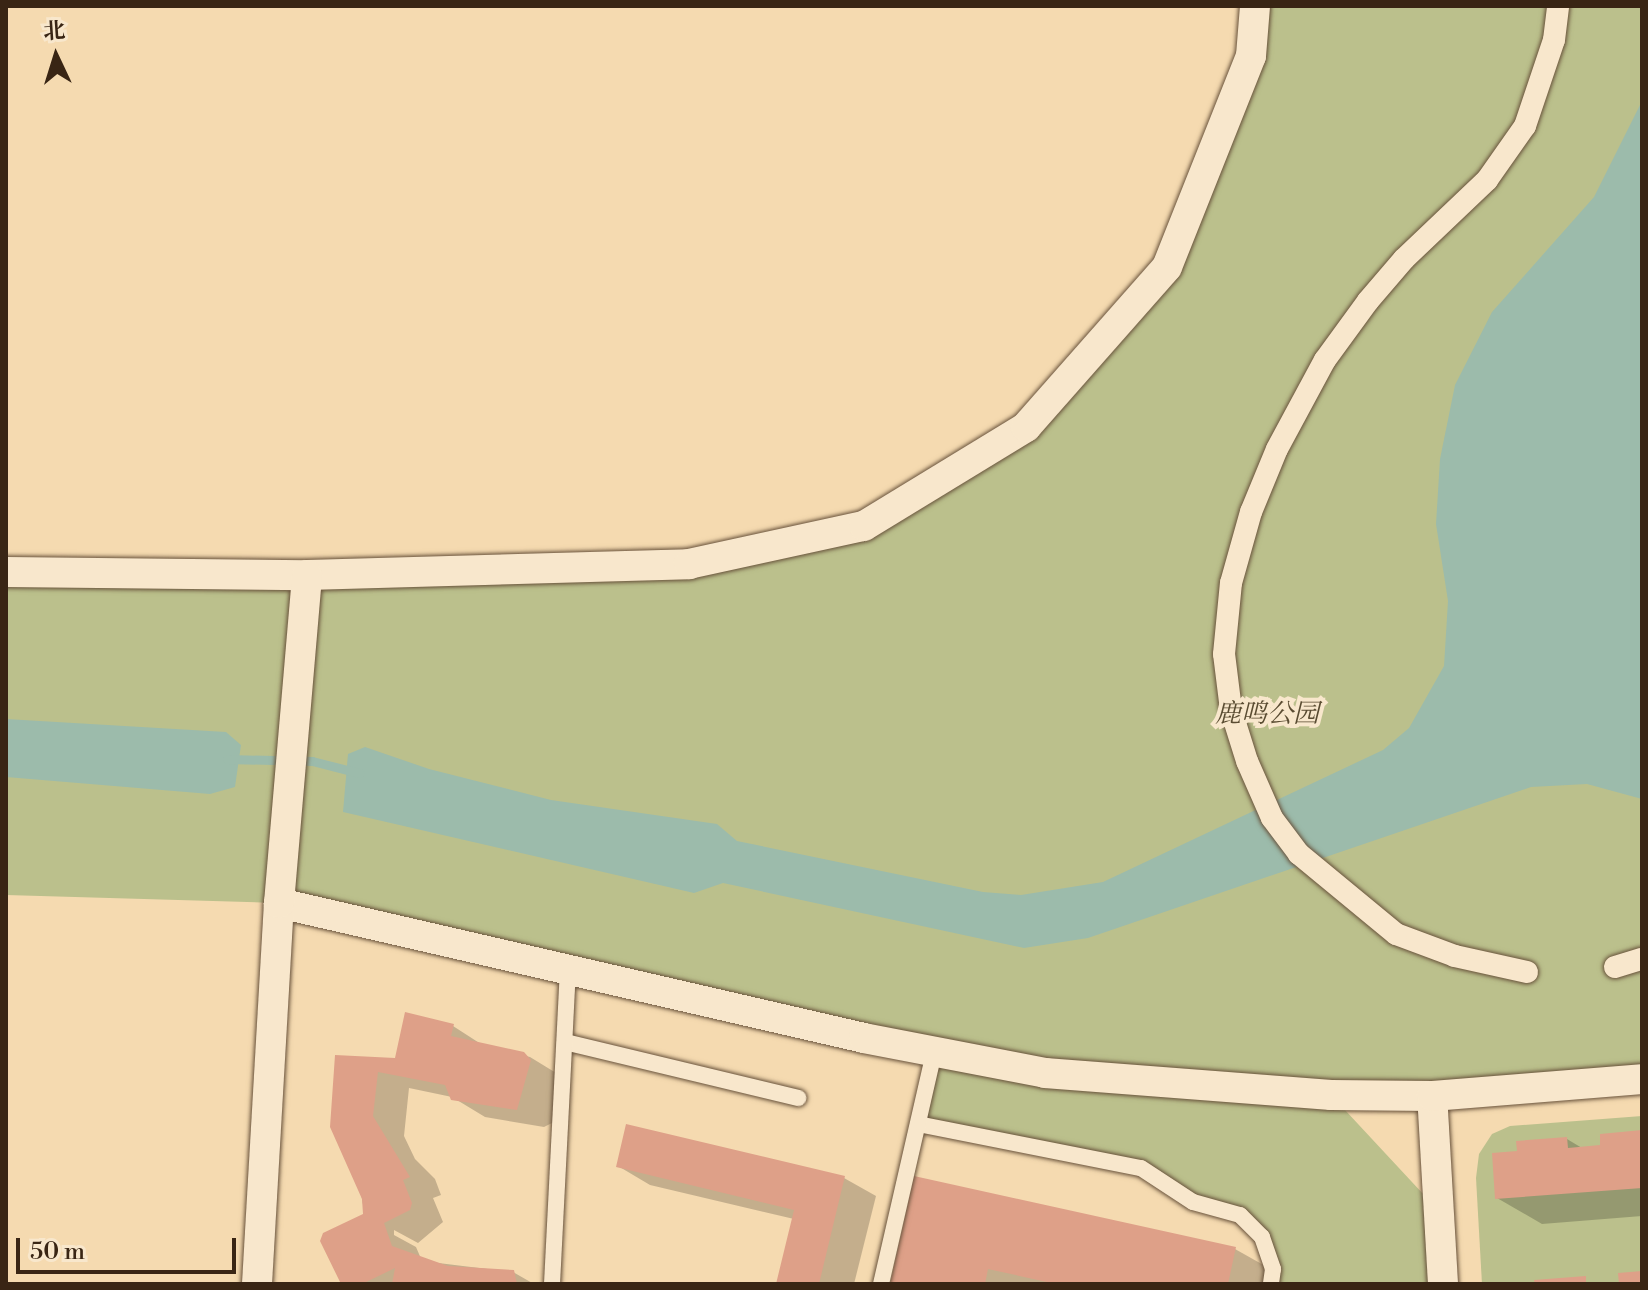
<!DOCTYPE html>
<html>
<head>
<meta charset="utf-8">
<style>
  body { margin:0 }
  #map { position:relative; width:1648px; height:1290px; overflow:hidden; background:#f5dab0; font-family:"Libre Bodoni","Noto Serif SC",serif }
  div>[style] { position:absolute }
  .green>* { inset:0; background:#bbc08c }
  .water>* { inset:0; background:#9cbbab }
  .shadow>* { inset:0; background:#0003 }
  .stream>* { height:9px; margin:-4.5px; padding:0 4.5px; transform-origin:4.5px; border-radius:4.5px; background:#9cbbab }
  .building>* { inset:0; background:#dea088 }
  .roads { filter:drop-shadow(0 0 2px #68523b) drop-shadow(0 0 2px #68523b) }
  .service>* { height:16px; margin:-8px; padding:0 8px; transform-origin:8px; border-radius:8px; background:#f8e7cc }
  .pedestrian>* { height:22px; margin:-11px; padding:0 11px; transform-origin:11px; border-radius:11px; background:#f8e7cc }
  .minor>* { height:30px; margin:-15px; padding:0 15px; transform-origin:15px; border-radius:15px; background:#f8e7cc }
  span { translate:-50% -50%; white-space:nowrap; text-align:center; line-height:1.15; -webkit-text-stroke:8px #f8e7cc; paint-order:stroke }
  .park-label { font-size:26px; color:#5a4c32; font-style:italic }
  .frame { position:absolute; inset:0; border:8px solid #392514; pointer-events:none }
  .north { position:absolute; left:16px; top:16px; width:80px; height:80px; -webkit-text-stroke:6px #f8e7cc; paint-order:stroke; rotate:356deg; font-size:22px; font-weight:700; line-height:32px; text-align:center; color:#392514 }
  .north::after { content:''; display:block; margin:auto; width:28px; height:36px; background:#392514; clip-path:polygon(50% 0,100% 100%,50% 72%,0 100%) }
  .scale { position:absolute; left:16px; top:1238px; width:220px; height:36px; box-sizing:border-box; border:4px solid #392514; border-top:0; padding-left:10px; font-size:24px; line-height:28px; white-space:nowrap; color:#392514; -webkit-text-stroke:6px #f8e7cc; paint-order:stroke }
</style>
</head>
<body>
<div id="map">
  <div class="green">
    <i style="clip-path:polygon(1255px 6px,1642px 6px,1642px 1079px,1332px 1096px,1438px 1210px,1443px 1284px,1271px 1284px,1273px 1269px,1240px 1216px,1193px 1202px,1141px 1168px,918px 1124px,934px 1053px,279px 903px,6px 895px,6px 572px,689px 564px,864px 526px,1026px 427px,1167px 267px)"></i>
    <i style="clip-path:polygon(1642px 1116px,1642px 1284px,1482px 1284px,1476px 1178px,1479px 1154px,1492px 1134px,1510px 1126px)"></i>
  </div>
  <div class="water">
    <i style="clip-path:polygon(1642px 101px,1642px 799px,1587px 784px,1531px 787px,1088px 938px,1024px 948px,723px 883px,694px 893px,343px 812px,348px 754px,365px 747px,429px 769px,551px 800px,717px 824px,737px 841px,983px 892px,1021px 895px,1103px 882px,1383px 750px,1409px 728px,1444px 666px,1448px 601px,1436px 524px,1440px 459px,1455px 385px,1492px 312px,1594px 197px)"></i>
    <i style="clip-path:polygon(6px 719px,226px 732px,241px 745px,235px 787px,210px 794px,6px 777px)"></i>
  </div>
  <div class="shadow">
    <i style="clip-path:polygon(453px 1026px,484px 1046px,530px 1057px,561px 1076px,552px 1123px,544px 1127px,485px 1117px,452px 1097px,409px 1088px,404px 1136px,415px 1159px,435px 1179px,441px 1195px,433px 1198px,443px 1222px,418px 1243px,394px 1230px,394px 1235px,416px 1247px,422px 1261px,513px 1272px,534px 1284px,344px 1284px,365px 1216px,337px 1057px,397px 1060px)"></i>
    <i style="clip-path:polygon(1642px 1132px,1642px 1216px,1542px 1224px,1497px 1198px,1519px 1153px,1567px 1139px,1582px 1148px,1602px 1147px)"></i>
    <i style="clip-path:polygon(618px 1166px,844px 1178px,876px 1196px,854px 1284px,778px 1284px,794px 1219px,650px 1185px)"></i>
    <i style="clip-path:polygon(916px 1178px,1235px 1249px,1267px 1267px,1263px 1284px,892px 1284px)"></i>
  </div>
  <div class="stream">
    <i style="left:227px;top:759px;width:85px;rotate:1.3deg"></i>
    <i style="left:312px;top:761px;width:49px;rotate:14.3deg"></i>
  </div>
  <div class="building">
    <i style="clip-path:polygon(405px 1012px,454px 1024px,451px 1036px,524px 1052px,531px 1060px,517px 1110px,451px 1100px,445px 1085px,378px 1072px,373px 1116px,410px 1177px,403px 1180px,412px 1203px,410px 1210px,384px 1223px,392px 1246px,448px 1266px,514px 1270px,517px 1284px,392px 1284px,395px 1268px,362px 1284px,341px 1284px,320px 1241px,323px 1233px,363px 1214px,362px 1199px,330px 1127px,335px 1055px,395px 1058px)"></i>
    <i style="clip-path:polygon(626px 1124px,845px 1176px,819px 1284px,776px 1284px,794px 1210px,616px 1167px)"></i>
    <i style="clip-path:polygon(1642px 1130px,1642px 1188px,1495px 1199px,1492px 1153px,1517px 1151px,1516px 1141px,1567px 1137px,1568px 1148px,1600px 1145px,1600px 1134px)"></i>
    <i style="clip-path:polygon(914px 1176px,1236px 1247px,1228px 1284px,1056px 1284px,988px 1269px,985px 1284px,890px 1284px)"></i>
    <i style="clip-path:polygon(1642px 1271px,1642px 1284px,1619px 1284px,1618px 1273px)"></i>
    <i style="clip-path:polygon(1586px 1276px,1586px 1284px,1535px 1284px,1534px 1280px)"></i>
  </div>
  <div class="roads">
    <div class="service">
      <i style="left:565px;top:1042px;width:240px;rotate:13.5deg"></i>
      <i style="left:918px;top:1124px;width:227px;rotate:11.2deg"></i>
      <i style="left:1141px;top:1168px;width:62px;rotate:33.2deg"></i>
      <i style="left:1193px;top:1202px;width:49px;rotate:15.5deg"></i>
      <i style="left:1240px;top:1215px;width:31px;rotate:45deg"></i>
      <i style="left:1262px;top:1237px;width:34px;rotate:71deg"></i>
      <i style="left:1273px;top:1269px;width:15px;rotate:98deg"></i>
      <i style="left:552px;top:1284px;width:314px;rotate:-87.1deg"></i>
      <i style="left:881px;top:1284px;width:238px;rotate:-77.1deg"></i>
    </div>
    <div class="pedestrian">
      <i style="left:1615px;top:967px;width:28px;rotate:-17deg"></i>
      <i style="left:1527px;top:972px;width:74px;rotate:-167.5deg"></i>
      <i style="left:1455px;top:956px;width:63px;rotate:-159.6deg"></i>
      <i style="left:1396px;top:934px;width:126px;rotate:-140.5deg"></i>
      <i style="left:1299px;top:854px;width:45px;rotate:-126.9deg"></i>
      <i style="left:1272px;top:818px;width:62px;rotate:-113.7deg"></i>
      <i style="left:1247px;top:761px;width:53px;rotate:-107.4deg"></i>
      <i style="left:1231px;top:710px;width:56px;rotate:-97.1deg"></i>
      <i style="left:1224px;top:654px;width:71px;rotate:-84.4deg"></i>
      <i style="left:1231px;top:583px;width:74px;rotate:-74.3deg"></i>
      <i style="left:1251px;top:512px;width:68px;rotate:-67.6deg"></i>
      <i style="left:1277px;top:449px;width:101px;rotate:-61.7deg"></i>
      <i style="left:1325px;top:360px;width:73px;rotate:-53.9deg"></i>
      <i style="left:1368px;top:301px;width:55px;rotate:-49.4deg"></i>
      <i style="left:1404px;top:259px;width:115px;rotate:-43.6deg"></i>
      <i style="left:1487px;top:180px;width:66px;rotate:-54.9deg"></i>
      <i style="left:1525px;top:126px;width:91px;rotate:-71.4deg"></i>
      <i style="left:1554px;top:40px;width:34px;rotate:-83deg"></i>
    </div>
    <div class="minor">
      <i style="left:6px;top:572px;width:301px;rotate:0.6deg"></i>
      <i style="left:307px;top:575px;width:382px;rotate:-1.6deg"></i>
      <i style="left:689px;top:564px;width:179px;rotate:-12.3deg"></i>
      <i style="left:864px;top:526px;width:190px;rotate:-31.4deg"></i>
      <i style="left:1026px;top:427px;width:213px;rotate:-48.6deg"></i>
      <i style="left:1167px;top:267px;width:227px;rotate:-68.3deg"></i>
      <i style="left:1251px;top:56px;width:50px;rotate:-85.4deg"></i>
      <i style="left:279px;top:903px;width:600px;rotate:12.99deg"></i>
      <i style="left:864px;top:1038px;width:184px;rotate:10.9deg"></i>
      <i style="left:1045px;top:1073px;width:287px;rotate:4.4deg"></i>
      <i style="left:1331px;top:1095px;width:101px;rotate:0.6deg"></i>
      <i style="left:257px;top:1284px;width:382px;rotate:-86.7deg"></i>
      <i style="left:279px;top:903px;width:329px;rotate:-85.1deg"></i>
      <i style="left:1443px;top:1284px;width:188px;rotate:-93.3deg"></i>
      <i style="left:1432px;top:1096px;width:211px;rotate:-4.6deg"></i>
    </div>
  </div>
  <div class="park-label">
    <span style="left:1267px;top:715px">鹿鸣公园</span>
  </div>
  <div class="frame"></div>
  <div class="north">北</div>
  <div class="scale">50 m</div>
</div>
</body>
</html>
